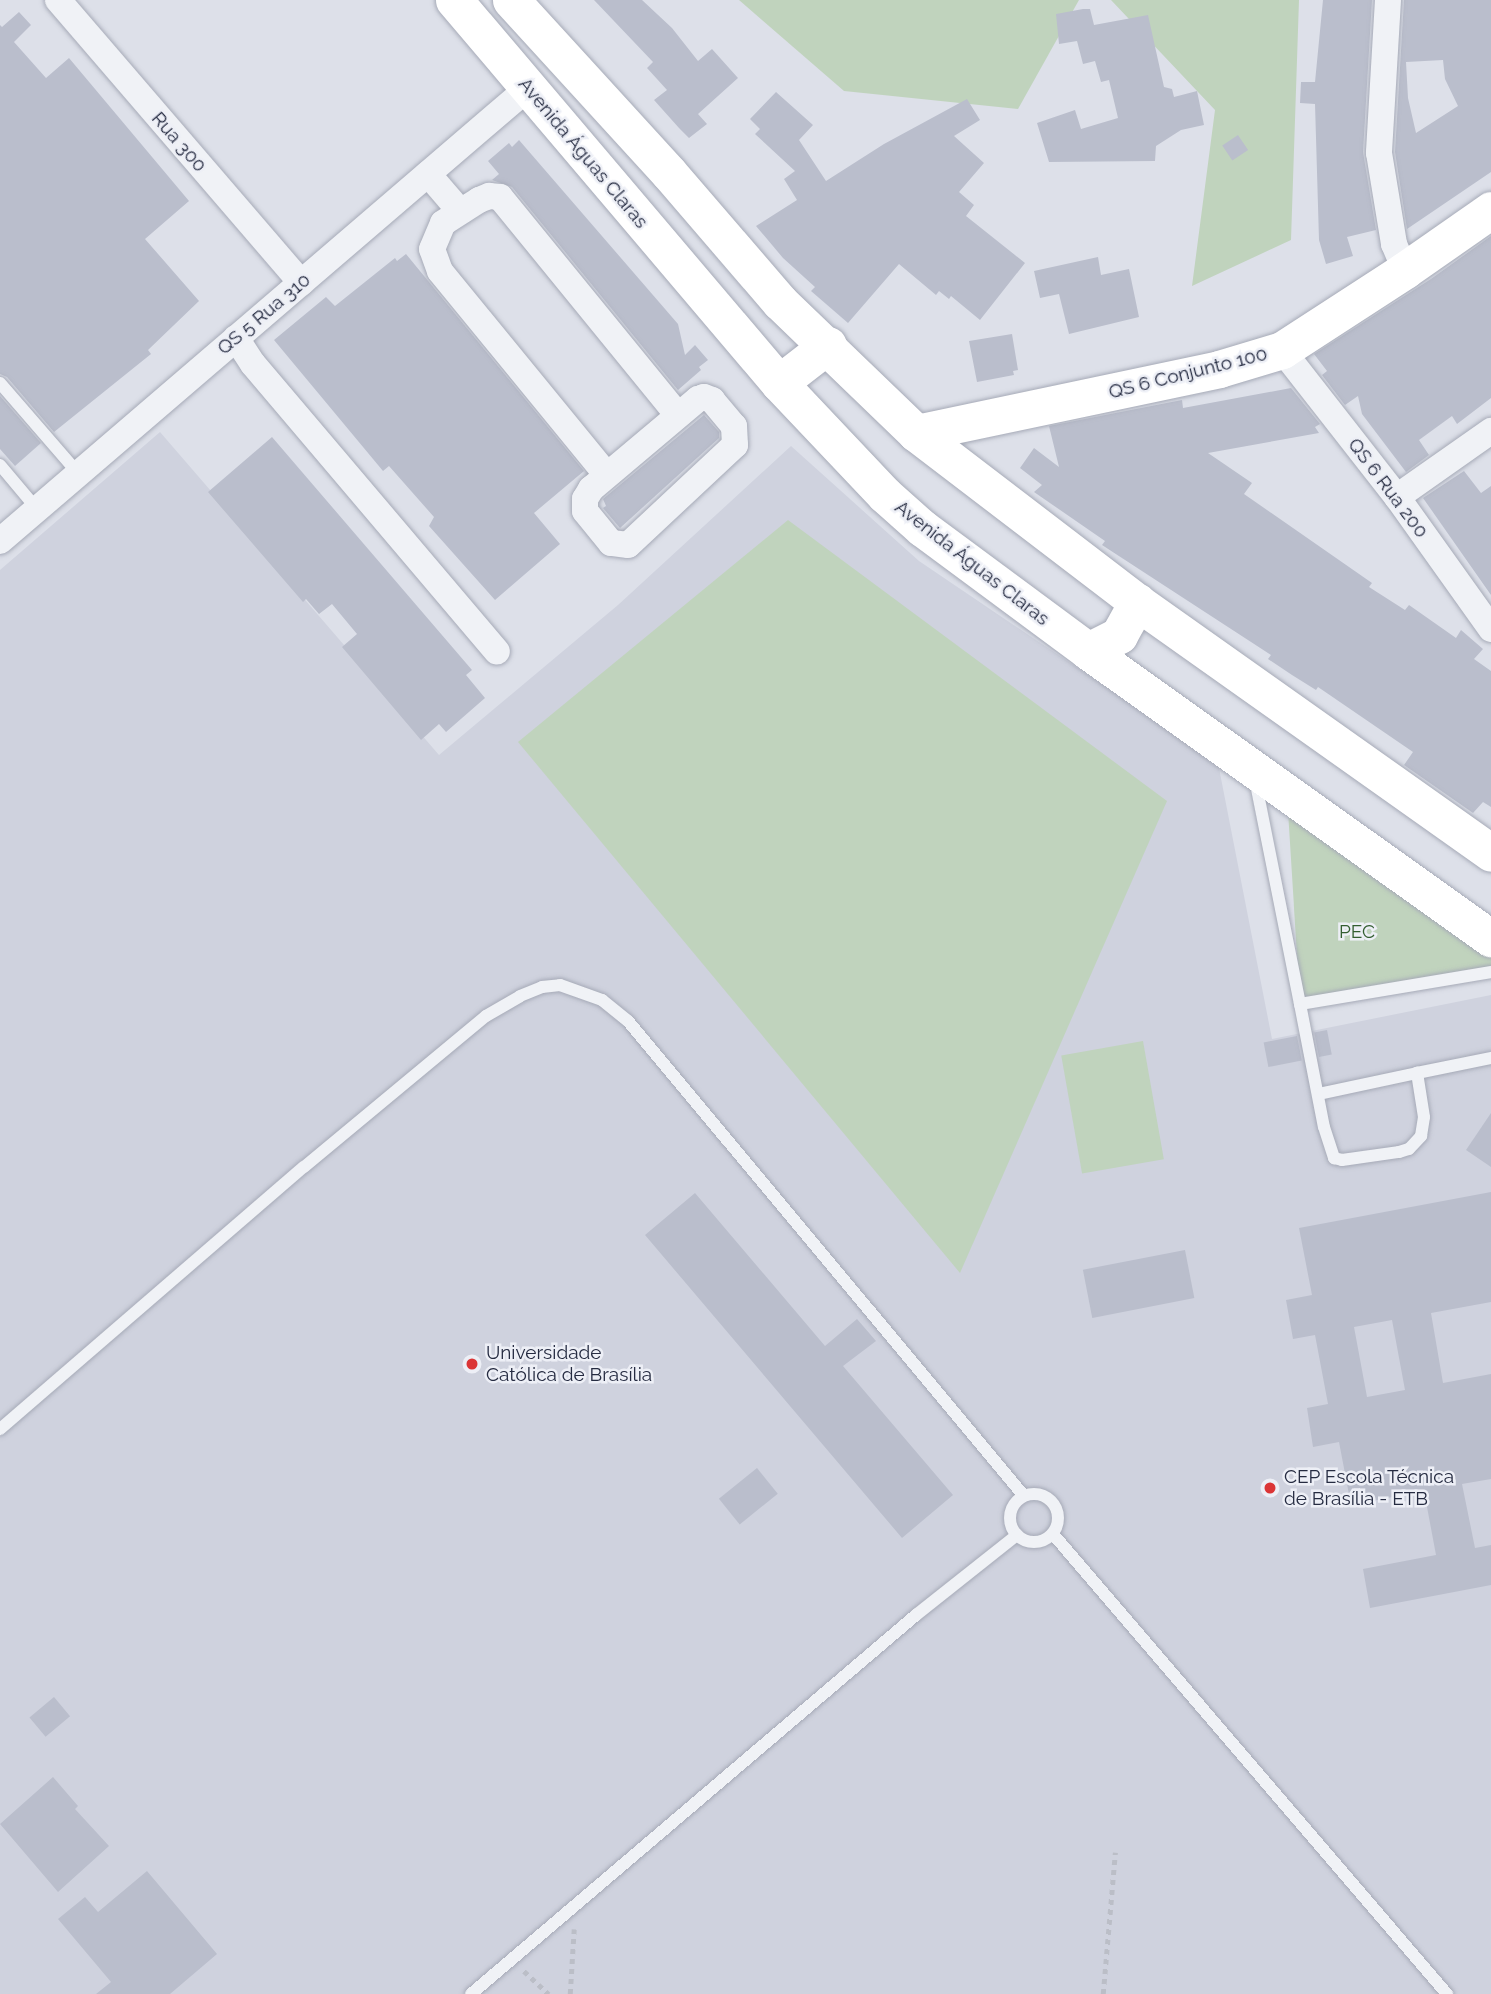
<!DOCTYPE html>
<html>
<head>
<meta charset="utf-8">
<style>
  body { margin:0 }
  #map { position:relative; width:1491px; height:1994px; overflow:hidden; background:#dde0e9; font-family:Raleway,sans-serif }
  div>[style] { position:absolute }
  .built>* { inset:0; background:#cfd2de }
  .green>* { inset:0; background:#c0d3bd; transform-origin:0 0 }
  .building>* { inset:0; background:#babecc; transform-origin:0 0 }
  .path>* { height:4.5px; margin-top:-2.25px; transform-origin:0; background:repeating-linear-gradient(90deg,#bbbec7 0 5px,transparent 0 10px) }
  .roads { filter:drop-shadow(0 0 2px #a6aab7) drop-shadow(0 0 2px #a6aab7) }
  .lane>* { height:12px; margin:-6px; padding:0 6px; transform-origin:6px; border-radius:6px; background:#f0f2f6 }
  .lane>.ring { margin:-6px; padding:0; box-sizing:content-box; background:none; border:12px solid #f0f2f6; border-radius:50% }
  .street>* { height:26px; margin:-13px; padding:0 13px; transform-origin:13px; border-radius:13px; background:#f0f2f6 }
  .secondary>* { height:37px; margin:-18.5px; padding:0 18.5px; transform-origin:18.5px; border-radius:18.5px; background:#fff }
  .dots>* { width:19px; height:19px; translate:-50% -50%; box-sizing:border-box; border:4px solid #edeff6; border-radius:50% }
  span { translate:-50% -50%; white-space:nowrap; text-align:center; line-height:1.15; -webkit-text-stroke:5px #edeff6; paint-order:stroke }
  .street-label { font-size:19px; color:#252b41 }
  .park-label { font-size:19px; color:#335e31 }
  .poi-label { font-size:19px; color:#252b41 }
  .left { translate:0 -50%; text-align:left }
</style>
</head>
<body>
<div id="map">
  <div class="built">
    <i style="clip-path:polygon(160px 432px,439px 755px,618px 605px,791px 446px,919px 561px,1218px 763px,1272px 1039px,1491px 995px,1491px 1994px,0 1994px,0 570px)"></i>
  </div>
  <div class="green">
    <i style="clip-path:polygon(739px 0,1079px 0,1018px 109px,844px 91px)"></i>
    <i style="clip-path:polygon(1111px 0,1299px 0,1291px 240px,1192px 286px,1215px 110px)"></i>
    <i style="clip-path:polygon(788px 520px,1167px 801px,960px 1273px,518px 742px)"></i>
    <i style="clip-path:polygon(1288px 811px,1491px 955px,1491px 972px,1300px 1004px)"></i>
    <i style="left:1143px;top:1041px;width:120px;height:83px;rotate:80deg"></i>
  </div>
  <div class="building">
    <i style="clip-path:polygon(594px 0,642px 0,672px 28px,698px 61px,712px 49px,738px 78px,698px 114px,707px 124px,689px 138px,679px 128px,654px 100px,667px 90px,647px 68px,653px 62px)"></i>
    <i style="clip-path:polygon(1323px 0,1372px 0,1363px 152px,1376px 230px,1347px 237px,1353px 256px,1326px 264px,1319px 240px,1315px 104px,1300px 103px,1301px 82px,1315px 82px)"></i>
    <i style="clip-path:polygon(evenodd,1404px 0,1491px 0,1491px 172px,1407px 229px,1395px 152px,1404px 0,1443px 60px,1445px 79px,1458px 106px,1416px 133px,1408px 98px,1406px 62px,1443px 60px)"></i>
    <i style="clip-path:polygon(1083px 9px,1090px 9px,1094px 25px,1148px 15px,1164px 87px,1172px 89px,1174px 97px,1197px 91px,1204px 125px,1181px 130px,1156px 146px,1155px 161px,1049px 162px,1037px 123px,1075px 110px,1081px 129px,1118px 118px,1109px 80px,1101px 82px,1095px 61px,1083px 64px,1077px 41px,1059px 44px,1056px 14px)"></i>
    <i style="clip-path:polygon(19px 12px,31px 25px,14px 42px,46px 78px,69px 58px,189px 201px,145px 239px,199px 301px,148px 350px,151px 354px,54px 432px,7px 377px,0 374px,0 25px,2px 27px)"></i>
    <i style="clip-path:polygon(776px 92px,813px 125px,799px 140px,826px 181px,884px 144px,967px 99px,980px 120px,954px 136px,984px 163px,959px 192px,974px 205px,966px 216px,1025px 263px,980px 320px,951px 296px,949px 299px,939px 291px,936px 295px,899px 264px,848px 323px,811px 291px,815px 287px,783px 258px,756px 226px,797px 200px,784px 179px,795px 171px,755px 134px,760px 129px,750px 119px)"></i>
    <i style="left:1238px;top:135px;width:18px;height:19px;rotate:56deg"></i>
    <i style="clip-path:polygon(519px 140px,678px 324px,685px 355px,695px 345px,708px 360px,699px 367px,701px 370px,678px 390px,512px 187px,492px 180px,499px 174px,488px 161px,509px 143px,512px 147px)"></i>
    <i style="clip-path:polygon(1491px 236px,1491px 398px,1457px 424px,1452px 416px,1419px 440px,1429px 455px,1406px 472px,1362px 414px,1358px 396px,1345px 405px,1322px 375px,1327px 371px,1314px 354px,1431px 279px)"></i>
    <i style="clip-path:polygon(406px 254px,584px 471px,534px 513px,560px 544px,495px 600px,429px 526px,434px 517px,389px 466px,383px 471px,274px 340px,326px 297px,335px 306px,395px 258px,397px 261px)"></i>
    <i style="clip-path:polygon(1098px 257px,1101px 275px,1129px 269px,1139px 317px,1069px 334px,1059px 294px,1040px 298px,1034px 271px)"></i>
    <i style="clip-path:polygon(1012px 334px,1018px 370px,1013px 371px,1014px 375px,977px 382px,969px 341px)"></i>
    <i style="clip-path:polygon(1291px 388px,1320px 424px,1315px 427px,1319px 433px,1208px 453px,1252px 483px,1244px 494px,1372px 583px,1369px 587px,1405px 610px,1409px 605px,1456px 638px,1461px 630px,1483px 649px,1474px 659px,1491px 671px,1491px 807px,1483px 802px,1473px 813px,1404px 765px,1413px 752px,1318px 687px,1316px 690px,1292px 675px,1268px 659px,1271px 655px,1102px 545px,1105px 541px,1034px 492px,1042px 485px,1020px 468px,1034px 448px,1059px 467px,1049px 426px,1182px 400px,1183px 408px)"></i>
    <i style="clip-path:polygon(0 396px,41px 443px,15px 466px,0 449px)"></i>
    <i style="clip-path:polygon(704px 415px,719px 432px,719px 438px,620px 528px,603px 508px,606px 506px,603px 499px)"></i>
    <i style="clip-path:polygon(272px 437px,472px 670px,466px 675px,485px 698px,446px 732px,439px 724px,421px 740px,342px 647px,357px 634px,332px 604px,319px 614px,306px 599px,303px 602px,208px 492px)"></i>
    <i style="clip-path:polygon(1464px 471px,1481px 493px,1491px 486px,1491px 595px,1423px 498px)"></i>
    <i style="left:1327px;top:1030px;width:25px;height:13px;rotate:79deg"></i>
    <i style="left:1297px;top:1036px;width:25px;height:34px;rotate:79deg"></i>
    <i style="clip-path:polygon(1491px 1113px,1491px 1167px,1466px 1150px)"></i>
    <i style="clip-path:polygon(evenodd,1491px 1192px,1491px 1302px,1431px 1313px,1443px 1383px,1491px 1374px,1491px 1479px,1462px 1484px,1475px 1548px,1491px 1545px,1491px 1585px,1370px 1608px,1363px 1569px,1436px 1555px,1424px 1491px,1351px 1505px,1339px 1442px,1313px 1447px,1307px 1408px,1328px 1404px,1315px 1335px,1293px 1339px,1286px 1300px,1312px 1295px,1299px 1228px,1491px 1192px,1392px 1320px,1405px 1390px,1367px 1397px,1354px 1327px,1392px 1320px)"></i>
    <i style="clip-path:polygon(695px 1193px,825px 1346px,857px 1319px,876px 1341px,843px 1366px,953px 1495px,902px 1538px,645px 1235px)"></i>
    <i style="left:1185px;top:1250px;width:49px;height:104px;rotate:79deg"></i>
    <i style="left:757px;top:1468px;width:33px;height:49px;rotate:51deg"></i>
    <i style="left:54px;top:1697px;width:25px;height:32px;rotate:50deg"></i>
    <i style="clip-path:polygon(53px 1777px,78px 1806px,75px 1809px,109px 1846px,58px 1892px,0 1824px)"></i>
    <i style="clip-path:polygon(147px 1871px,217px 1954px,170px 1994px,96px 1994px,111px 1982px,58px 1919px,85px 1897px,98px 1912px)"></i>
  </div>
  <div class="path">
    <i style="left:524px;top:1971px;width:34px;rotate:43deg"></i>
    <i style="left:570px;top:1994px;width:65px;rotate:-86.5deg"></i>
    <i style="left:1103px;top:1994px;width:142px;rotate:-85.1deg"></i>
  </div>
  <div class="roads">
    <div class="lane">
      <i style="left:0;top:383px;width:119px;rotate:49.1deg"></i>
      <i style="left:0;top:465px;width:57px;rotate:49.9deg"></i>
      <i style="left:1255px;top:779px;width:229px;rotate:78.7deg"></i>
      <i style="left:1300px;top:1004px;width:194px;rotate:-9.5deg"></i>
      <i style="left:1300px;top:1004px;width:125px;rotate:79deg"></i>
      <i style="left:1324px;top:1127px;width:33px;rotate:72deg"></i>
      <i style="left:1334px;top:1158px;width:8px;rotate:14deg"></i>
      <i style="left:1342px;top:1160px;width:58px;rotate:-8deg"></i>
      <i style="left:1399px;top:1152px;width:10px;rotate:-17deg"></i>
      <i style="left:1409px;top:1149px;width:18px;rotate:-47deg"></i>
      <i style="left:1421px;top:1136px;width:19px;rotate:-81deg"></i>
      <i style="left:1424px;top:1117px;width:45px;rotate:-99deg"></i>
      <i style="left:1417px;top:1073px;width:100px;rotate:167.9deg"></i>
      <i style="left:1417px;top:1073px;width:76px;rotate:-11.5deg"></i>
      <i style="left:0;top:1429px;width:401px;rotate:-40.8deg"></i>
      <i style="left:304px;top:1167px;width:236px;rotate:-39.7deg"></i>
      <i style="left:486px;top:1016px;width:39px;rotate:-30deg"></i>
      <i style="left:520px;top:996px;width:24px;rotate:-22deg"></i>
      <i style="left:542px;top:987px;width:18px;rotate:-6deg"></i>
      <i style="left:560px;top:985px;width:45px;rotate:19.7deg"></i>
      <i style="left:602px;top:1000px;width:33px;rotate:39deg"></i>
      <i style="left:628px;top:1021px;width:618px;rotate:50.18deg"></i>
      <i class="ring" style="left:1010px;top:1494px;width:36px;height:36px"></i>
      <i style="left:1053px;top:1534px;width:606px;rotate:49.42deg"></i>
      <i style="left:471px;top:1994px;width:585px;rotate:-40.42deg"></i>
      <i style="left:916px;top:1615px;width:129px;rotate:-38.4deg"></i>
    </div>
    <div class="street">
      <i style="left:58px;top:0;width:373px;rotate:49.3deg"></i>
      <i style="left:1388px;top:0;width:153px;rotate:93.4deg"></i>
      <i style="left:1379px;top:153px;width:92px;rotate:80.6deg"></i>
      <i style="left:1394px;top:244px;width:28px;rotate:67deg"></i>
      <i style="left:428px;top:174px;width:48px;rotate:49.3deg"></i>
      <i style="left:236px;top:338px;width:31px;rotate:57deg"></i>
      <i style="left:253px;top:364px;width:377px;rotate:49.7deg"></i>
      <i style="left:1282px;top:350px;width:187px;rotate:52deg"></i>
      <i style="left:1397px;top:497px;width:162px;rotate:54.5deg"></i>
      <i style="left:704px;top:397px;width:9px;rotate:21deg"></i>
      <i style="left:712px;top:400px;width:34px;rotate:50deg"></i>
      <i style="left:734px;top:426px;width:19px;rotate:87deg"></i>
      <i style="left:735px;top:445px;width:146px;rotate:136.9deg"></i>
      <i style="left:628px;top:545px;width:17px;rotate:-173deg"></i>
      <i style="left:611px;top:543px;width:41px;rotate:-129.1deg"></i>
      <i style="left:585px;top:511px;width:12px;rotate:-90deg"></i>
      <i style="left:585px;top:499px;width:12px;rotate:-59deg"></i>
      <i style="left:591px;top:489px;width:140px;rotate:-40.1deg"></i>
      <i style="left:698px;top:399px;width:6px;rotate:-18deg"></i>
      <i style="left:606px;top:474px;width:262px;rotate:-129.3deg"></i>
      <i style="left:440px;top:271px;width:23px;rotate:-110deg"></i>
      <i style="left:432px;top:249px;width:28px;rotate:-67deg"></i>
      <i style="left:443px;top:223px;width:43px;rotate:-32.6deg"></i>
      <i style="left:479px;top:200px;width:11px;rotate:-22deg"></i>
      <i style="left:489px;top:196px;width:11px;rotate:5deg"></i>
      <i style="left:500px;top:197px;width:281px;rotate:50.8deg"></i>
      <i style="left:1397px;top:497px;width:115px;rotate:-35.1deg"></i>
      <i style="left:0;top:541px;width:696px;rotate:-40.63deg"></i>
    </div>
    <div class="secondary">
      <i style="left:454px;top:0;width:502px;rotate:49.68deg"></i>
      <i style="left:779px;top:383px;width:154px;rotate:46.6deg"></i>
      <i style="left:885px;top:495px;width:50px;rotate:41.7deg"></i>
      <i style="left:922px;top:528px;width:207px;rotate:36.5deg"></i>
      <i style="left:1088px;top:651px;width:495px;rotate:35.5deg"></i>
      <i style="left:511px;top:0;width:234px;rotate:47.6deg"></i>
      <i style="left:669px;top:173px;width:170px;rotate:49.3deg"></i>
      <i style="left:780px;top:302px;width:189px;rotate:43.9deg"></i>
      <i style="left:916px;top:433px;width:278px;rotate:37.4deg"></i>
      <i style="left:1137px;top:602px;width:434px;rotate:35.3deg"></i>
      <i style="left:779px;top:383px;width:62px;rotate:-37.8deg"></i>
      <i style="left:916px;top:433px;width:310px;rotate:-11.9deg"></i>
      <i style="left:1219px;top:369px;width:66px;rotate:-16.8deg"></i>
      <i style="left:1282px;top:350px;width:147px;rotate:-33deg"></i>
      <i style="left:1405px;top:270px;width:105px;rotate:-34.9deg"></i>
      <i style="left:1088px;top:651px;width:35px;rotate:-27deg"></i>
      <i style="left:1119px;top:635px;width:38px;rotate:-61deg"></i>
    </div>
  </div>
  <div class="dots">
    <i style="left:472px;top:1364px;background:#db3536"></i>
    <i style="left:1270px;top:1488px;background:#db3536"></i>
  </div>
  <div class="street-label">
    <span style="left:179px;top:142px;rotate:49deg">Rua 300</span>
    <span style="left:583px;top:153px;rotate:50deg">Avenida Águas Claras</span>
    <span style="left:264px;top:314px;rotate:-40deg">QS 5 Rua 310</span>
    <span style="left:1188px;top:373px;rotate:-14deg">QS 6 Conjunto 100</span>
    <span style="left:1388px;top:488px;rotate:53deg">QS 6 Rua 200</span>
    <span style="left:972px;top:563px;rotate:38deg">Avenida Águas Claras</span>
  </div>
  <div class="park-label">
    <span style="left:1357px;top:932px">PEC</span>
  </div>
  <div class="poi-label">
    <span class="left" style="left:486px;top:1364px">Universidade<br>Católica de Brasília</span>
    <span class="left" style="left:1284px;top:1488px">CEP Escola Técnica<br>de Brasília - ETB</span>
  </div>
</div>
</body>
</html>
